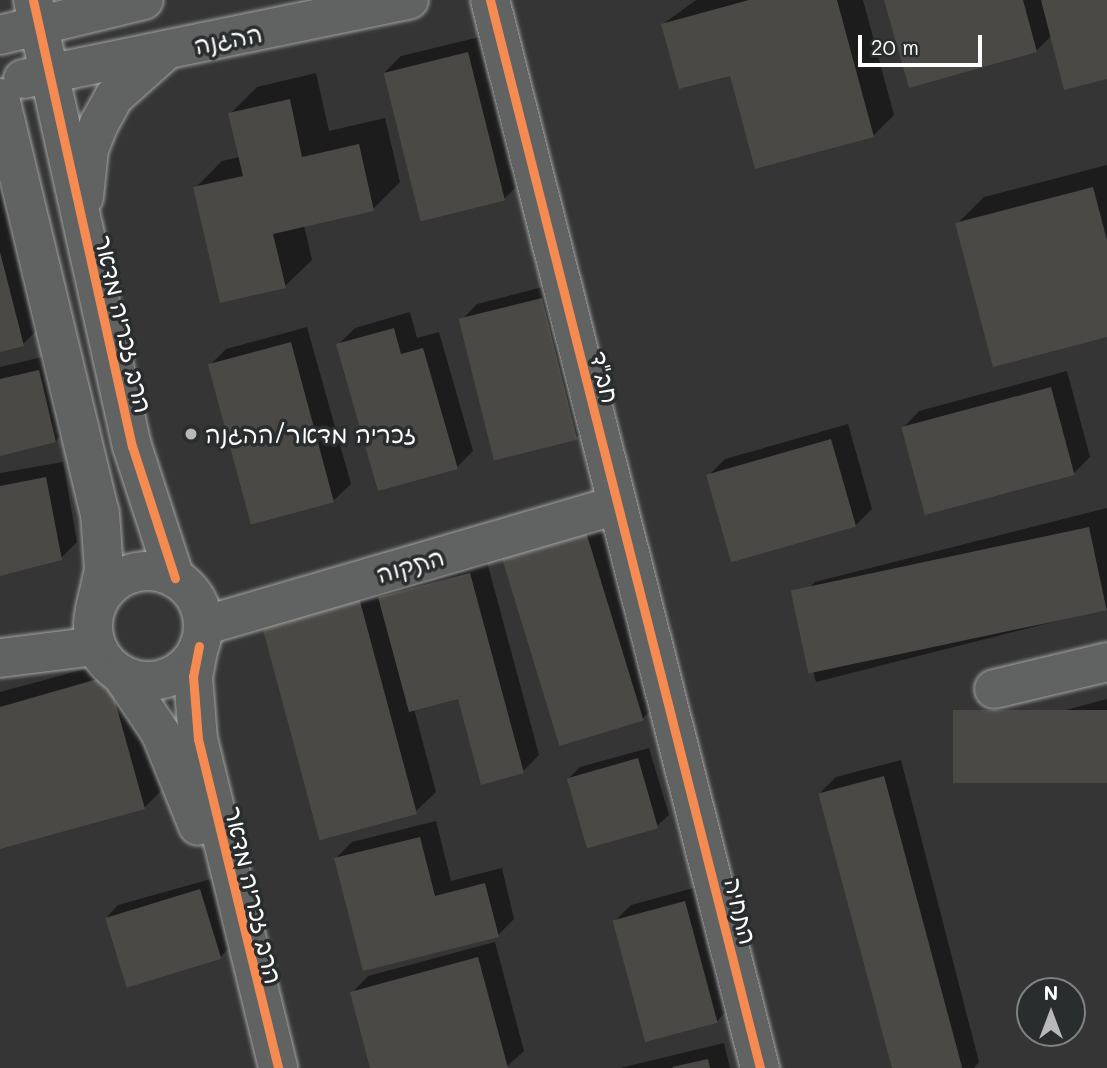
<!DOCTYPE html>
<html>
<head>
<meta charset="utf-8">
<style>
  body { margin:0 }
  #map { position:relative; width:1107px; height:1068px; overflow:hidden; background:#353535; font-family:Mali,"Playpen Sans Hebrew",sans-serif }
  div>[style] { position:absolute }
  .shadow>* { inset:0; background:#0007 }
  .building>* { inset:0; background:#4a4946; transform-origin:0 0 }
  .roads { filter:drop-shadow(0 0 2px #a4a4a4) drop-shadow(0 0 2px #a4a4a4) }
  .minor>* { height:38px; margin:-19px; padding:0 19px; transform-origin:19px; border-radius:19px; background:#616262 }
  .minor>.ring { margin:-19px; padding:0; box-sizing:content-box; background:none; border:38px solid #616262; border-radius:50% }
  .cycleway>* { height:9px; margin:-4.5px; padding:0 4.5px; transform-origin:4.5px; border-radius:4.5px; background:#f68b52 }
  .dots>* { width:19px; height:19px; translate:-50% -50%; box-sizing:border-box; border:4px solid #2a2d2e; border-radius:50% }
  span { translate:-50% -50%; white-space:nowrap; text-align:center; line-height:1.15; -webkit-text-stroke:7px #2a2d2e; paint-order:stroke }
  .street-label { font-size:24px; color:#fff }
  .poi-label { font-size:24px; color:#fff }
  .left { translate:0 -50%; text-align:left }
  .north { position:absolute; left:1016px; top:977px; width:70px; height:70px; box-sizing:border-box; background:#2a2d2e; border:2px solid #7f8182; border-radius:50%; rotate:0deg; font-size:19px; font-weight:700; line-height:28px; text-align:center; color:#fff }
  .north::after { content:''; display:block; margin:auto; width:24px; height:32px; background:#b8b8b8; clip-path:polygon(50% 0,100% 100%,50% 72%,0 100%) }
  .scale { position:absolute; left:858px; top:35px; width:124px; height:32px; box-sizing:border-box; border:4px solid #fff; border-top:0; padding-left:9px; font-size:21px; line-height:24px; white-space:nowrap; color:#fff; -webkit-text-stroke:5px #2a2d2e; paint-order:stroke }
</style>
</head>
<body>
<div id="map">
  <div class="shadow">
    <i style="clip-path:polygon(696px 0,863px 0,894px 115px,873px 136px,731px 74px,663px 24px)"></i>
    <i style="clip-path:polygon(886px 0,1107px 0,1107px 78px,1052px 35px,1037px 50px,910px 86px)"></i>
    <i style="clip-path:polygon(484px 36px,520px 183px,503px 200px,385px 72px,401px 56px)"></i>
    <i style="clip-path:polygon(316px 73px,329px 131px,385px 118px,400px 182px,373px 209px,304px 225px,312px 260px,285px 286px,195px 188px,222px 161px,240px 157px,230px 114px,257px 87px)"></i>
    <i style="clip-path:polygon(0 135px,50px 317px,23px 344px,0 350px)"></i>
    <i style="clip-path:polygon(1107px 165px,1107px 336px,957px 224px,984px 197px)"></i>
    <i style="clip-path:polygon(558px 283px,594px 421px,577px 437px,461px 321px,477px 304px)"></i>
    <i style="clip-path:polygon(410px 312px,417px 338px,439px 332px,473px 451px,457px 467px,338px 345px,355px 328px)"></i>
    <i style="clip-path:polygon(307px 327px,351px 484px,334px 500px,210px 365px,226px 349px)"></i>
    <i style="clip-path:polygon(55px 354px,72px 424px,56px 441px,0 454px,0 367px)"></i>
    <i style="clip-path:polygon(1067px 371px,1090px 457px,1074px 473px,903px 428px,919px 411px)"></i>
    <i style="clip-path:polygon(848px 424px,872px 509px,855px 526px,708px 476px,725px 459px)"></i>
    <i style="clip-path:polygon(63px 462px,77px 542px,61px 558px,0 574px,0 473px)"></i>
    <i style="clip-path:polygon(1107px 508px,1107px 608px,816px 682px,795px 603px,815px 582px)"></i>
    <i style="clip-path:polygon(603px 517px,659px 703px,642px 719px,504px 558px)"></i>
    <i style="clip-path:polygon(486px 558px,539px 755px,523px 771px,460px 697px,414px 709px,436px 792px,415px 812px,261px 616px,378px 570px,384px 594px,397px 581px)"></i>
    <i style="clip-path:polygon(129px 657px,165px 787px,144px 808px,0 847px,0 692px)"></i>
    <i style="clip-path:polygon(1107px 699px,1107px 781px,960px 751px,976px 734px)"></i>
    <i style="clip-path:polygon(649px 748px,669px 815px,657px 826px,569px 778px,580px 767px)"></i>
    <i style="clip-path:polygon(901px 760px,979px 1062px,974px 1068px,892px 1068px,820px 793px,836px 777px)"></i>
    <i style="clip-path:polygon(436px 821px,451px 881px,502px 868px,514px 919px,498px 935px,336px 858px,352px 842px)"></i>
    <i style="clip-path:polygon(211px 879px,232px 946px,220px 957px,107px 917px,118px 905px)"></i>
    <i style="clip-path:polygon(701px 886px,733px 1005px,717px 1021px,615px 921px,631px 905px)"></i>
    <i style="clip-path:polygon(495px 942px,524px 1051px,505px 1068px,372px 1068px,352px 993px,368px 976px)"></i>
    <i style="clip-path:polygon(724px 1043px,730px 1068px,620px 1068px)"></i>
  </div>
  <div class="building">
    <i style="clip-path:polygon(749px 0,837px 0,874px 137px,755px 169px,730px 76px,679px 89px,661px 24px)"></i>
    <i style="clip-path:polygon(884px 0,1023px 0,1037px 52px,909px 88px)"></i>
    <i style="clip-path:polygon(1041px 0,1107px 0,1107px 79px,1064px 90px)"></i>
    <i style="left:468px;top:52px;width:153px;height:87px;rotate:76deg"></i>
    <i style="clip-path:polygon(290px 99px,302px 157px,359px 144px,374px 211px,273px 234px,286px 288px,220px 303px,193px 187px,243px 176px,228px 113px)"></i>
    <i style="clip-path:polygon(1093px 187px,1107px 240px,1107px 337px,993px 367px,955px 223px)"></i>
    <i style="clip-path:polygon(0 252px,24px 346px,0 352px)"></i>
    <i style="left:542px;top:298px;width:146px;height:86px;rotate:76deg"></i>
    <i style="clip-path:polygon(394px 328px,401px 354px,423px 348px,458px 469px,378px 491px,336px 344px)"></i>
    <i style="left:291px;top:342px;width:166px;height:86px;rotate:75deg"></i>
    <i style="clip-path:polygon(39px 370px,56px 442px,0 456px,0 379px)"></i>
    <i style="left:1051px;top:387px;width:91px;height:155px;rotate:75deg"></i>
    <i style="left:831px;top:439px;width:91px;height:130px;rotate:74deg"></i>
    <i style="clip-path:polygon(46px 477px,62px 560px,0 576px,0 486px)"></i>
    <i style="left:1089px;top:527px;width:85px;height:305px;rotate:78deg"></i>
    <i style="left:586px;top:532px;width:197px;height:88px;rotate:73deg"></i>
    <i style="clip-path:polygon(470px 573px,524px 773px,481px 785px,458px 699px,409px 712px,378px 597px)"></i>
    <i style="left:357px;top:590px;width:232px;height:101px;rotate:75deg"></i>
    <i style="clip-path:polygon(108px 676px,145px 809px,0 849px,0 707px)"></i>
    <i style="left:1107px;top:710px;width:73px;height:154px;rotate:90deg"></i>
    <i style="left:638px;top:758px;width:73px;height:74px;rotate:74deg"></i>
    <i style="left:884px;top:776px;width:302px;height:68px;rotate:75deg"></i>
    <i style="clip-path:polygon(420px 837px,435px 896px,485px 883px,499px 937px,363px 971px,334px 858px)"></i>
    <i style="left:200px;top:889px;width:73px;height:99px;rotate:73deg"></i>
    <i style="left:685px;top:901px;width:126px;height:75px;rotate:75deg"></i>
    <i style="clip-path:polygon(478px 957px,508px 1068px,370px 1068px,350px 992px)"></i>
    <i style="clip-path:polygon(708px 1059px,710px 1068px,673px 1068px,672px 1067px)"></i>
  </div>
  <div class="roads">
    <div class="minor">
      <i style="left:33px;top:0;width:457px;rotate:77.5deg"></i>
      <i style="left:132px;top:446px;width:139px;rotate:72deg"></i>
      <i style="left:490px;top:0;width:1102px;rotate:75.81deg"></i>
      <i style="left:0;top:35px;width:148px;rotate:-13.7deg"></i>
      <i style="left:23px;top:79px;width:394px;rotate:-11.6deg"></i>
      <i style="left:0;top:98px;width:427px;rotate:76.5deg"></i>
      <i style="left:100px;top:513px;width:57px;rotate:86deg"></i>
      <i style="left:104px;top:570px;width:40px;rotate:103deg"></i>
      <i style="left:84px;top:197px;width:48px;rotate:-84.1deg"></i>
      <i style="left:89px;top:149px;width:27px;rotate:-68deg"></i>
      <i style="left:99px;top:124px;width:31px;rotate:-61deg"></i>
      <i style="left:114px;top:97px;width:64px;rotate:-41.9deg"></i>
      <i class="ring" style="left:93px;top:571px;width:72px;height:72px"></i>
      <i style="left:203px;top:626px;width:431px;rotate:-16.3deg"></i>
      <i style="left:199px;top:646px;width:31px;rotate:101deg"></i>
      <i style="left:193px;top:676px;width:63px;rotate:85.5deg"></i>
      <i style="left:198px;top:739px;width:339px;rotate:76.3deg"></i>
      <i style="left:0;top:658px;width:97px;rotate:-7.1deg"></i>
      <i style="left:121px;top:674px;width:70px;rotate:56.1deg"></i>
      <i style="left:160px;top:732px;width:101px;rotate:68deg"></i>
      <i style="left:994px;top:689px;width:116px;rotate:-13.4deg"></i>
    </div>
  </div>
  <div class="cycleway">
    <i style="left:33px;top:0;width:457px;rotate:77.5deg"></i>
    <i style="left:132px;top:446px;width:139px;rotate:72deg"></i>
    <i style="left:490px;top:0;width:1102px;rotate:75.81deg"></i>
    <i style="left:199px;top:646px;width:31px;rotate:101deg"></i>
    <i style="left:193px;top:676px;width:63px;rotate:85.5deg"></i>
    <i style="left:198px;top:739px;width:339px;rotate:76.3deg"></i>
  </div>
  <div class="dots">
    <i style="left:191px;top:434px;background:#b8b8b8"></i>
  </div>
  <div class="street-label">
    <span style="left:228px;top:39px;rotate:-11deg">ההגנה</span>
    <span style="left:124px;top:324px;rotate:77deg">הרב זכריה מדאר</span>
    <span style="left:605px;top:377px;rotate:76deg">חב"ד</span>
    <span style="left:410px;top:565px;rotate:-16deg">התקוה</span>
    <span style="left:254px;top:895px;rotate:77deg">הרב זכריה מדאר</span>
    <span style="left:741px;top:911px;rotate:76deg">התחיה</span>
  </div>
  <div class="poi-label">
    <span class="left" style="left:205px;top:434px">זכריה מדאר/ההגנה</span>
  </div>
  <div class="north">N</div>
  <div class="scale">20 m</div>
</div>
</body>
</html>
